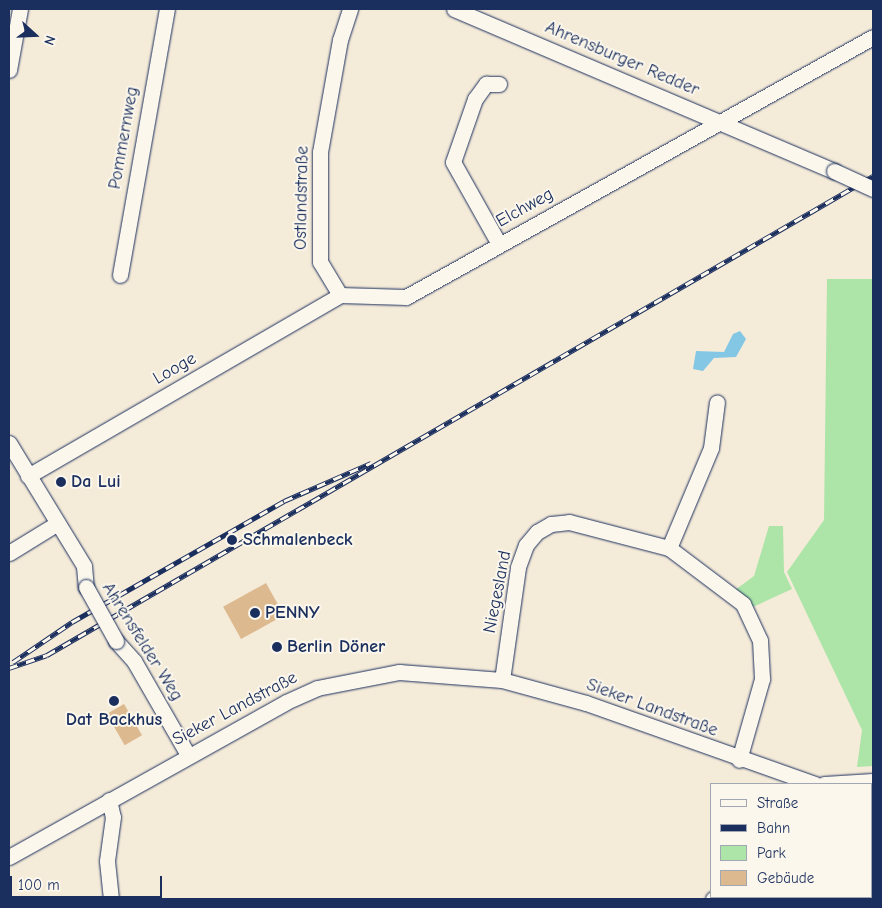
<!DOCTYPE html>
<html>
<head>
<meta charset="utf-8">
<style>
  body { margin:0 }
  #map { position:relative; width:882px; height:908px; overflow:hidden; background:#f5ebd9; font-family:"Comic Neue",sans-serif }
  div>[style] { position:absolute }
  .green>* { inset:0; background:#ade5a9 }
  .water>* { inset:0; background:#84c7e5 }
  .building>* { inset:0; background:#ddb98f; transform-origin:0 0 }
  .roads { filter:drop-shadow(0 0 1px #1b2f5e) drop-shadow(0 0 1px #1b2f5e) }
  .minor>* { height:15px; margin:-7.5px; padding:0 7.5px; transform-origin:7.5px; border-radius:7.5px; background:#fbf7ec }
  .rail>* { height:5px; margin-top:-2.5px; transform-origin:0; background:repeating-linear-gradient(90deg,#fbf7ec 0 9px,#1b2f5e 0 18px); box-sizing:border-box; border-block:1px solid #1b2f5e }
  .bridges { filter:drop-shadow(0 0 1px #1b2f5e) drop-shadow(0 0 1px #1b2f5e) }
  .minor-bridge>* { height:15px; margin:-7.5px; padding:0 7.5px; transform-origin:7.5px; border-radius:7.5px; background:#fbf7ec }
  .dots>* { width:14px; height:14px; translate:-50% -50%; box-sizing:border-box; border:2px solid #fbf7ec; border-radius:50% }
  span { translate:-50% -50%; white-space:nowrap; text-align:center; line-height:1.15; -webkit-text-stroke:4px #fbf7ec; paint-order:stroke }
  .street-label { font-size:18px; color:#1b2f5e }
  .poi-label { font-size:18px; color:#1b2f5e; font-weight:700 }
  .left { translate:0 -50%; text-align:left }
  .frame { position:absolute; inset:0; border:10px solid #1b2f5e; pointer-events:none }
  .legend { position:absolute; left:710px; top:783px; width:162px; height:115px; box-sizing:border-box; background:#fbf7ec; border:1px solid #a1a7b3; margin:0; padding:6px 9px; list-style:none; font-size:15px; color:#1b2f5e }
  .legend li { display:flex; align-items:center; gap:10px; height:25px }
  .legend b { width:25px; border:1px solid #a1a7b3 }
  .north { position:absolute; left:10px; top:10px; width:50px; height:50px; -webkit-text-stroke:4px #fbf7ec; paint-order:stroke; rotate:110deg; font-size:14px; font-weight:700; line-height:20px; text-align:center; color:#1b2f5e }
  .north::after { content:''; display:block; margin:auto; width:18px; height:22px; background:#1b2f5e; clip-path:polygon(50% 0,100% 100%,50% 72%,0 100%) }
  .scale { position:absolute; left:10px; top:876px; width:152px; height:22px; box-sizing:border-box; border:2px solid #1b2f5e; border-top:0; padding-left:6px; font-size:15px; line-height:18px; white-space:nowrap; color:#1b2f5e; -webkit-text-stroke:4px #fbf7ec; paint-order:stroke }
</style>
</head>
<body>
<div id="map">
  <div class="green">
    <i style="clip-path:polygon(827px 279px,873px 279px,873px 766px,857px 767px,862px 730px,787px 572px,824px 520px)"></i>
    <i style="clip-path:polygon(769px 526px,783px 526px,784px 572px,792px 589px,753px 607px,735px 590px,754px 576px)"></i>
    <i style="clip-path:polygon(871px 789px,873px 899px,724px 899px,871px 897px)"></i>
  </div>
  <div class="water">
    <i style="clip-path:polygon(740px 331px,746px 339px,736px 357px,714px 358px,703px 371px,693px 369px,696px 351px,724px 352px,733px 334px)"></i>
  </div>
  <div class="building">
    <i style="left:266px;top:583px;width:37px;height:49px;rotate:61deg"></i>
    <i style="left:124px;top:704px;width:36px;height:20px;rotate:60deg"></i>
  </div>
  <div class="roads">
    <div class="minor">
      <i style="left:454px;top:9px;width:413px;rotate:23.1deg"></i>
      <i style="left:9px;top:70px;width:62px;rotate:-79.8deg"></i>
      <i style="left:499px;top:244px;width:94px;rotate:-119.3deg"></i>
      <i style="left:453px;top:162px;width:67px;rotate:-70.8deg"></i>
      <i style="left:475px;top:99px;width:19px;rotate:-54deg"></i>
      <i style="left:486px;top:84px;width:13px"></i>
      <i style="left:120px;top:275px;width:270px;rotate:-80deg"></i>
      <i style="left:340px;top:295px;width:66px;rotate:1.7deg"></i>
      <i style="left:406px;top:297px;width:534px;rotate:-29.11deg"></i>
      <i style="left:340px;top:295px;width:39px;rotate:-121deg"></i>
      <i style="left:320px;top:262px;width:110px;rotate:-90deg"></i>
      <i style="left:320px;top:152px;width:114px;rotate:-79.9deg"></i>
      <i style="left:340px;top:40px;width:33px;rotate:-72deg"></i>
      <i style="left:9px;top:443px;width:144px;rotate:58.6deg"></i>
      <i style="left:84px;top:566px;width:21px;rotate:85deg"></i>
      <i style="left:28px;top:476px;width:361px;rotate:-30.1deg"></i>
      <i style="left:669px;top:548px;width:108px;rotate:-67.2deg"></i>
      <i style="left:711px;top:448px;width:46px;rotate:-82.6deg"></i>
      <i style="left:9px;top:553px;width:57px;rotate:-31.5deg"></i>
      <i style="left:116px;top:641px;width:27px;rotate:48deg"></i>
      <i style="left:134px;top:661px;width:108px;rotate:60.1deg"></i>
      <i style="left:502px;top:680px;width:114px;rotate:-81.9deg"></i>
      <i style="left:518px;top:567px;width:23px;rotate:-70deg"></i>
      <i style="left:526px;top:545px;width:17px;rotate:-50deg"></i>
      <i style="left:537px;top:532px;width:16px;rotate:-30deg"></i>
      <i style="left:551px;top:524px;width:18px;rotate:-6deg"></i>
      <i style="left:569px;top:522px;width:103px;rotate:14.6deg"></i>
      <i style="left:669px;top:548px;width:93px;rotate:37.1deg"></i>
      <i style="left:743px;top:604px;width:40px;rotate:65deg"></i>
      <i style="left:760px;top:640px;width:39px;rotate:87deg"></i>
      <i style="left:762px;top:679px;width:84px;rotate:105.9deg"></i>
      <i style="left:824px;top:784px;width:49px;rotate:-3.5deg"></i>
      <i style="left:109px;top:800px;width:17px;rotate:77deg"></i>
      <i style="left:113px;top:817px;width:44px;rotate:97.8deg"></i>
      <i style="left:107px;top:861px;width:38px;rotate:84deg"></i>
      <i style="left:9px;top:857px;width:317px;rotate:-29.2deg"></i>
      <i style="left:286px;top:702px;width:34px;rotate:-24deg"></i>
      <i style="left:317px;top:688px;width:84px;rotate:-11deg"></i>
      <i style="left:399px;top:672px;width:103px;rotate:4.4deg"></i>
      <i style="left:502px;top:680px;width:87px;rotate:15.3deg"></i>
      <i style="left:586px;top:703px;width:243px;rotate:19.5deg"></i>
      <i style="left:713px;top:899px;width:4px;rotate:-34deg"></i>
    </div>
  </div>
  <div class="rail">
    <i style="left:13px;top:662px;width:71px;rotate:-34.1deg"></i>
    <i style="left:72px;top:622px;width:244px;rotate:-29.7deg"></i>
    <i style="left:284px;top:501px;width:95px;rotate:-23.6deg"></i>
    <i style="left:9px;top:668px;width:40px;rotate:-18.9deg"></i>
    <i style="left:47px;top:655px;width:955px;rotate:-30.11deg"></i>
  </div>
  <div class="bridges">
    <div class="minor-bridge">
      <i style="left:834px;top:171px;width:43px;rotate:24.8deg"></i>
      <i style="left:86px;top:587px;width:62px;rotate:60.9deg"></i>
    </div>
  </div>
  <div class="dots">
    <i style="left:61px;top:482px;background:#1b2f5e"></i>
    <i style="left:232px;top:540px;background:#1b2f5e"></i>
    <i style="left:255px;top:613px;background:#1b2f5e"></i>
    <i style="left:277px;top:647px;background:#1b2f5e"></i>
    <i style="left:114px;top:701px;background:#1b2f5e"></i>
  </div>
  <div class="street-label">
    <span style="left:622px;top:59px;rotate:23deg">Ahrensburger Redder</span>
    <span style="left:124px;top:138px;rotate:-80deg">Pommernweg</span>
    <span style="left:302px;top:198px;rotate:-89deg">Ostlandstraße</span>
    <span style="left:525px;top:208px;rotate:-29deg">Elchweg</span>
    <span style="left:175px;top:369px;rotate:-30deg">Looge</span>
    <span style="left:498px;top:592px;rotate:-79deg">Niegesland</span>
    <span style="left:142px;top:642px;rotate:58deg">Ahrensfelder Weg</span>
    <span style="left:652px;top:708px;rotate:20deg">Sieker Landstraße</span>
    <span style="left:235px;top:709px;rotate:-28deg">Sieker Landstraße</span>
  </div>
  <div class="poi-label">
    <span class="left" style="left:71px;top:482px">Da Lui</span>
    <span class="left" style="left:243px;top:540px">Schmalenbeck</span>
    <span class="left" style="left:265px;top:613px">PENNY</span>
    <span class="left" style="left:287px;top:647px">Berlin Döner</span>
    <span style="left:114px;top:720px">Dat Backhus</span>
  </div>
  <div class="frame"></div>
  <ul class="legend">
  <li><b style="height:6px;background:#fbf7ec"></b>Straße</li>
  <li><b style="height:6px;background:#1b2f5e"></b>Bahn</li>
  <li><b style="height:14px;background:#ade5a9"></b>Park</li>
  <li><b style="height:14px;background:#ddb98f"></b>Gebäude</li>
  </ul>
  <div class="north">N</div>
  <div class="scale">100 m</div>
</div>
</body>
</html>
